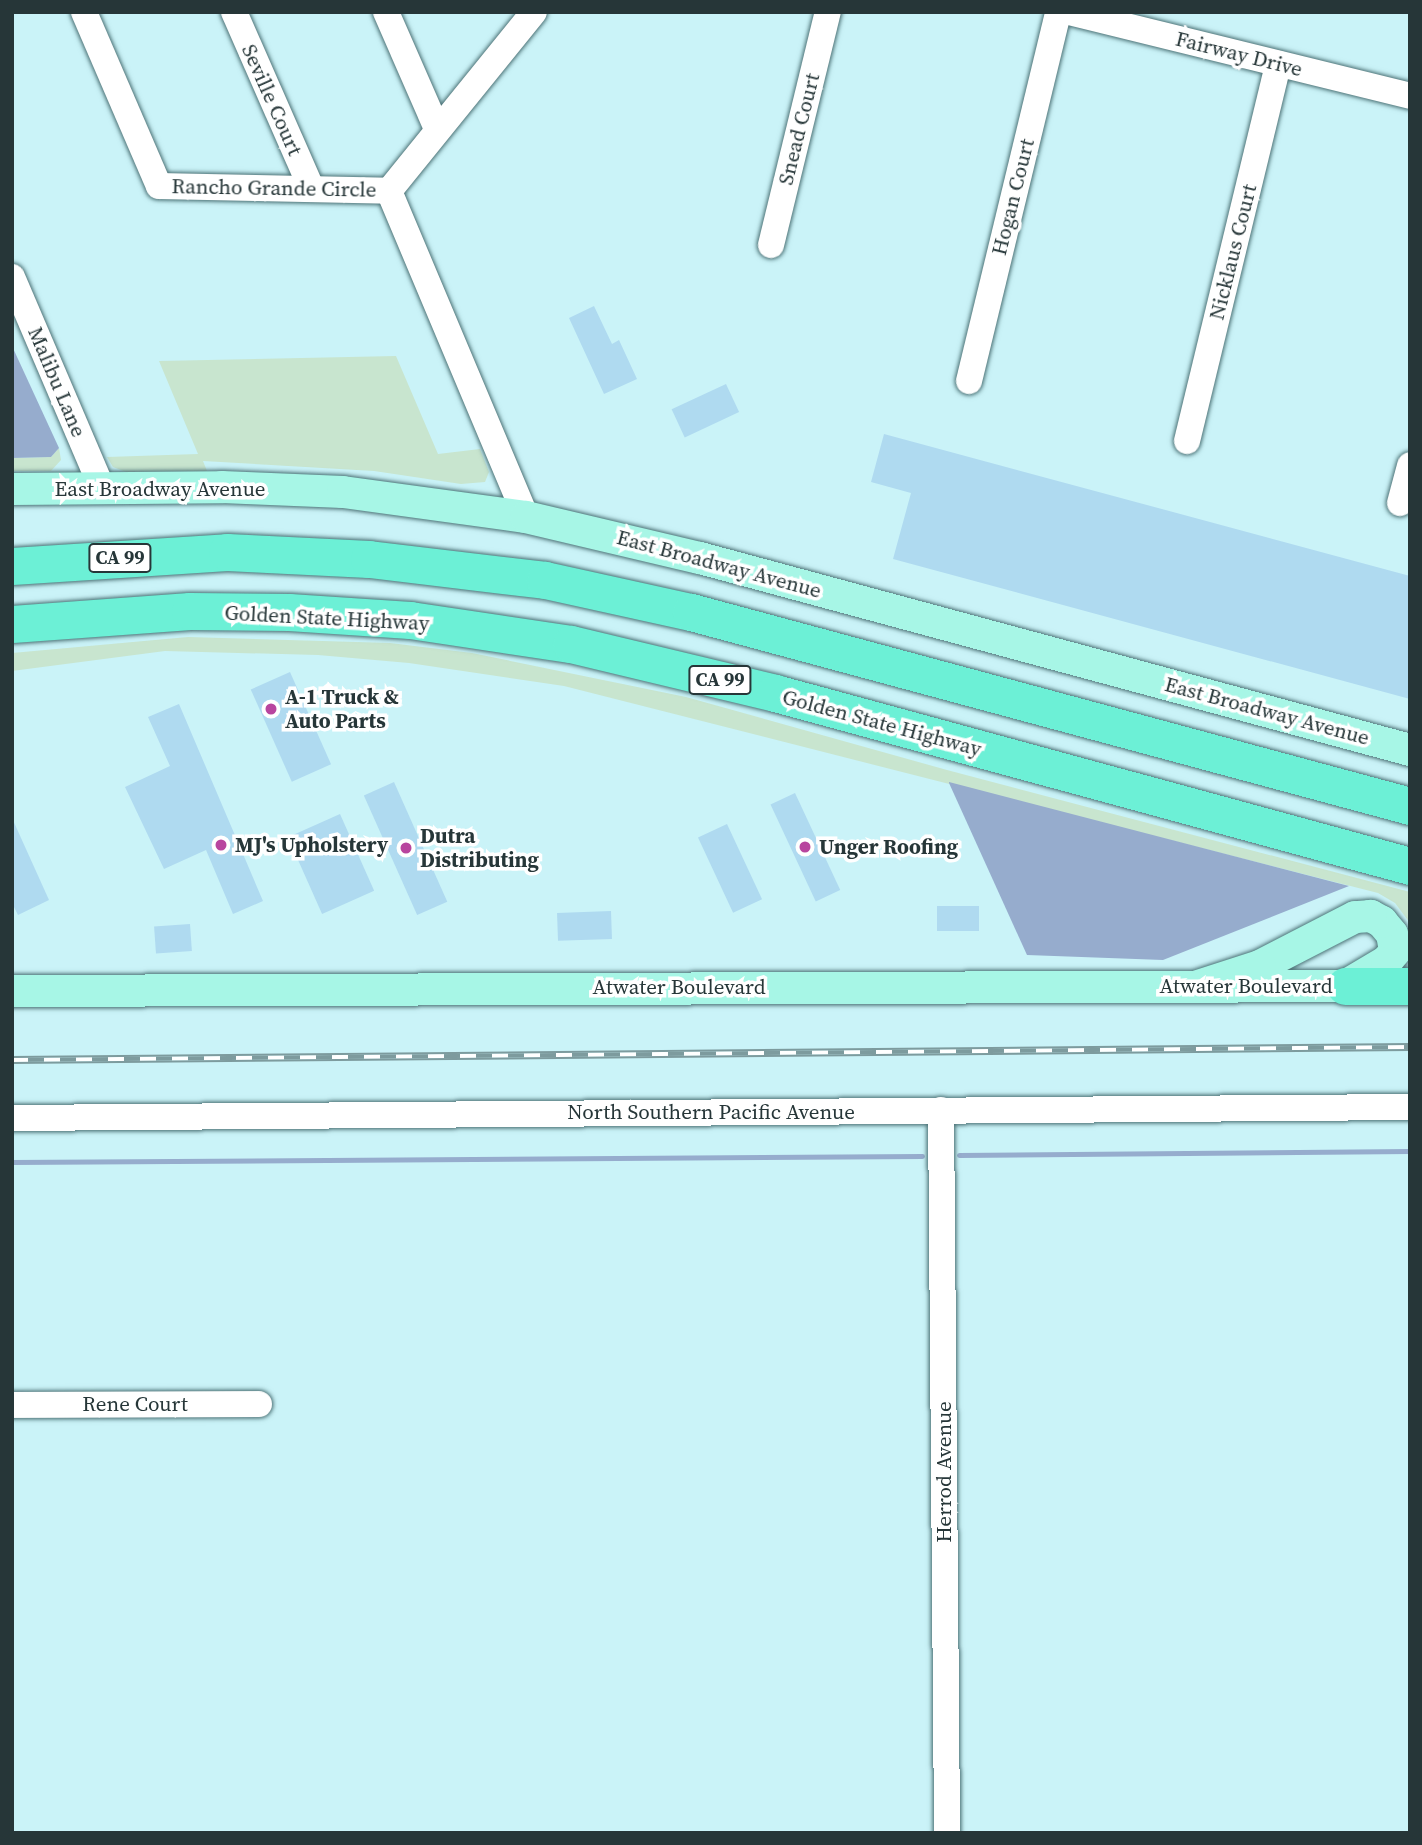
<!DOCTYPE html>
<html>
<head>
<meta charset="utf-8">
<style>
  body { margin:0 }
  #map { position:relative; width:1422px; height:1845px; overflow:hidden; background:#caf3f8; font-family:"Source Serif 4",serif }
  div>[style] { position:absolute }
  .green>* { inset:0; background:#c8e5cf }
  .water>* { inset:0; background:#96accd }
  .stream>* { height:5px; margin:-2.5px; padding:0 2.5px; transform-origin:2.5px; border-radius:2.5px; background:#96accd }
  .building>* { inset:0; background:#afdaf0; transform-origin:0 0 }
  .roads { filter:drop-shadow(0 0 2px #4d7377) drop-shadow(0 0 2px #4d7377) }
  .minor>* { height:26px; margin:-13px; padding:0 13px; transform-origin:13px; border-radius:13px; background:#fff }
  .major>* { height:32px; margin:-16px; padding:0 16px; transform-origin:16px; border-radius:16px; background:#a7f6e6 }
  .highway>* { height:37px; margin:-18.5px; padding:0 18.5px; transform-origin:18.5px; border-radius:18.5px; background:#6cf0d6 }
  .rail>* { height:8px; margin-top:-4px; transform-origin:0; background:repeating-linear-gradient(90deg,#fff 0 16px,#7d9b9e 0 32px); box-sizing:border-box; border-block:2px solid #7d9b9e }
  .dots>* { width:19px; height:19px; translate:-50% -50%; box-sizing:border-box; border:4px solid #fff; border-radius:50% }
  span { translate:-50% -50%; white-space:nowrap; text-align:center; line-height:1.15; -webkit-text-stroke:7px #fff; paint-order:stroke }
  .shield-label span { padding:2px 5px; background:#fff; border:2px solid; border-radius:5px; -webkit-text-stroke-width:0 }
  .shield-label { font-size:19px; color:#263638; font-weight:700 }
  .street-label { font-size:21px; color:#263638 }
  .poi-label { font-size:21px; color:#263638; font-weight:700 }
  .left { translate:0 -50%; text-align:left }
  .frame { position:absolute; inset:0; border:14px solid #263638; pointer-events:none }
</style>
</head>
<body>
<div id="map">
  <div class="green">
    <i style="clip-path:polygon(396px 356px,438px 454px,480px 449px,489px 472px,485px 482px,461px 484px,374px 471px,203px 461px,207px 471px,126px 472px,113px 467px,107px 457px,198px 454px,159px 361px)"></i>
    <i style="clip-path:polygon(59px 448px,61px 460px,51px 471px,12px 471px,12px 458px,51px 457px)"></i>
    <i style="clip-path:polygon(188px 637px,390px 643px,472px 653px,686px 697px,947px 770px,1410px 892px,1410px 923px,1395px 903px,1378px 893px,564px 686px,409px 663px,318px 655px,165px 651px,12px 671px,12px 653px)"></i>
  </div>
  <div class="water">
    <i style="clip-path:polygon(12px 346px,59px 448px,51px 457px,12px 458px)"></i>
    <i style="clip-path:polygon(949px 783px,949px 782px,1349px 886px,1163px 960px,1027px 955px)"></i>
  </div>
  <div class="stream">
    <i style="left:959px;top:1155px;width:451px;rotate:-0.5deg"></i>
    <i style="left:12px;top:1162px;width:910px;rotate:-0.38deg"></i>
  </div>
  <div class="building">
    <i style="clip-path:polygon(594px 306px,612px 344px,619px 340px,637px 379px,604px 394px,569px 318px)"></i>
    <i style="left:726px;top:384px;width:31px;height:60px;rotate:65deg"></i>
    <i style="clip-path:polygon(884px 434px,1410px 576px,1410px 699px,893px 559px,911px 493px,871px 482px)"></i>
    <i style="left:290px;top:672px;width:101px;height:43px;rotate:66deg"></i>
    <i style="clip-path:polygon(179px 704px,263px 901px,233px 914px,206px 850px,164px 869px,125px 787px,170px 766px,148px 717px)"></i>
    <i style="left:394px;top:782px;width:131px;height:33px;rotate:66deg"></i>
    <i style="left:795px;top:793px;width:107px;height:27px;rotate:65deg"></i>
    <i style="left:340px;top:814px;width:84px;height:57px;rotate:66deg"></i>
    <i style="clip-path:polygon(12px 818px,49px 900px,18px 915px,12px 903px)"></i>
    <i style="left:727px;top:824px;width:83px;height:32px;rotate:65deg"></i>
    <i style="left:937px;top:906px;width:42px;height:25px"></i>
    <i style="left:611px;top:911px;width:28px;height:54px;rotate:88deg"></i>
    <i style="left:190px;top:924px;width:27px;height:36px;rotate:86deg"></i>
  </div>
  <div class="roads">
    <div class="minor">
      <i style="left:84px;top:12px;width:189px;rotate:66.7deg"></i>
      <i style="left:159px;top:186px;width:230px;rotate:1.2deg"></i>
      <i style="left:234px;top:12px;width:191px;rotate:66.3deg"></i>
      <i style="left:386px;top:12px;width:128px;rotate:66.4deg"></i>
      <i style="left:1069px;top:12px;width:351px;rotate:13.8deg"></i>
      <i style="left:389px;top:191px;width:354px;rotate:67.2deg"></i>
      <i style="left:389px;top:191px;width:230px;rotate:-51deg"></i>
      <i style="left:771px;top:245px;width:240px;rotate:-76.3deg"></i>
      <i style="left:12px;top:277px;width:229px;rotate:66.9deg"></i>
      <i style="left:969px;top:381px;width:380px;rotate:-76.4deg"></i>
      <i style="left:1187px;top:441px;width:388px;rotate:-76.4deg"></i>
      <i style="left:1400px;top:503px;width:39px;rotate:-75deg"></i>
      <i style="left:941px;top:1110px;width:723px;rotate:89.52deg"></i>
      <i style="left:12px;top:1118px;width:1398px;rotate:-0.45deg"></i>
      <i style="left:12px;top:1405px;width:247px;rotate:-0.2deg"></i>
    </div>
    <div class="major">
      <i style="left:12px;top:489px;width:210px;rotate:-0.5deg"></i>
      <i style="left:222px;top:487px;width:121px;rotate:2.4deg"></i>
      <i style="left:343px;top:492px;width:185px;rotate:7.8deg"></i>
      <i style="left:526px;top:517px;width:179px;rotate:13.3deg"></i>
      <i style="left:700px;top:558px;width:736px;rotate:15.13deg"></i>
      <i style="left:12px;top:991px;width:1333px;rotate:-0.21deg"></i>
      <i style="left:1345px;top:986px;width:49px;rotate:-30.8deg"></i>
      <i style="left:1387px;top:961px;width:13px;rotate:-51deg"></i>
      <i style="left:1395px;top:951px;width:17px;rotate:-100deg"></i>
      <i style="left:1392px;top:934px;width:16px;rotate:-130deg"></i>
      <i style="left:1382px;top:922px;width:13px;rotate:-151deg"></i>
      <i style="left:1371px;top:916px;width:16px;rotate:176deg"></i>
      <i style="left:1355px;top:917px;width:107px;rotate:152.7deg"></i>
      <i style="left:1260px;top:966px;width:65px;rotate:162.1deg"></i>
    </div>
    <div class="highway">
      <i style="left:12px;top:566px;width:215px;rotate:-3.7deg"></i>
      <i style="left:227px;top:552px;width:142px;rotate:2.8deg"></i>
      <i style="left:369px;top:559px;width:177px;rotate:6.8deg"></i>
      <i style="left:545px;top:580px;width:149px;rotate:12.4deg"></i>
      <i style="left:691px;top:612px;width:745px;rotate:15.1deg"></i>
      <i style="left:12px;top:624px;width:178px;rotate:-4.2deg"></i>
      <i style="left:190px;top:611px;width:99px;rotate:0.6deg"></i>
      <i style="left:289px;top:612px;width:121px;rotate:3.8deg"></i>
      <i style="left:410px;top:620px;width:163px;rotate:8.5deg"></i>
      <i style="left:571px;top:644px;width:210px;rotate:13.5deg"></i>
      <i style="left:775px;top:693px;width:658px;rotate:15.24deg"></i>
      <i style="left:1345px;top:986px;width:65px"></i>
    </div>
  </div>
  <div class="rail">
    <i style="left:12px;top:1060px;width:1398px;rotate:-0.53deg"></i>
  </div>
  <div class="dots">
    <i style="left:271px;top:709px;background:#b8459f"></i>
    <i style="left:221px;top:845px;background:#b8459f"></i>
    <i style="left:805px;top:847px;background:#b8459f"></i>
    <i style="left:406px;top:848px;background:#b8459f"></i>
  </div>
  <div class="shield-label">
    <span style="left:120px;top:558px">CA 99</span>
    <span style="left:720px;top:680px">CA 99</span>
  </div>
  <div class="street-label">
    <span style="left:1239px;top:54px;rotate:14deg">Fairway Drive</span>
    <span style="left:272px;top:100px;rotate:66deg">Seville Court</span>
    <span style="left:799px;top:129px;rotate:-76deg">Snead Court</span>
    <span style="left:274px;top:188px;rotate:1deg">Rancho Grande Circle</span>
    <span style="left:1013px;top:197px;rotate:-76deg">Hogan Court</span>
    <span style="left:1233px;top:252px;rotate:-76deg">Nicklaus Court</span>
    <span style="left:57px;top:382px;rotate:67deg">Malibu Lane</span>
    <span style="left:160px;top:489px">East Broadway Avenue</span>
    <span style="left:719px;top:564px;rotate:15deg">East Broadway Avenue</span>
    <span style="left:327px;top:618px;rotate:3deg">Golden State Highway</span>
    <span style="left:1267px;top:711px;rotate:15deg">East Broadway Avenue</span>
    <span style="left:882px;top:723px;rotate:15deg">Golden State Highway</span>
    <span style="left:1246px;top:986px">Atwater Boulevard</span>
    <span style="left:679px;top:987px">Atwater Boulevard</span>
    <span style="left:711px;top:1112px">North Southern Pacific Avenue</span>
    <span style="left:135px;top:1404px">Rene Court</span>
    <span style="left:944px;top:1472px;rotate:-90deg">Herrod Avenue</span>
  </div>
  <div class="poi-label">
    <span class="left" style="left:285px;top:709px">A-1 Truck &amp;<br>Auto Parts</span>
    <span class="left" style="left:420px;top:848px">Dutra<br>Distributing</span>
    <span class="left" style="left:235px;top:845px">MJ's Upholstery</span>
    <span class="left" style="left:819px;top:847px">Unger Roofing</span>
  </div>
  <div class="frame"></div>
</div>
</body>
</html>
